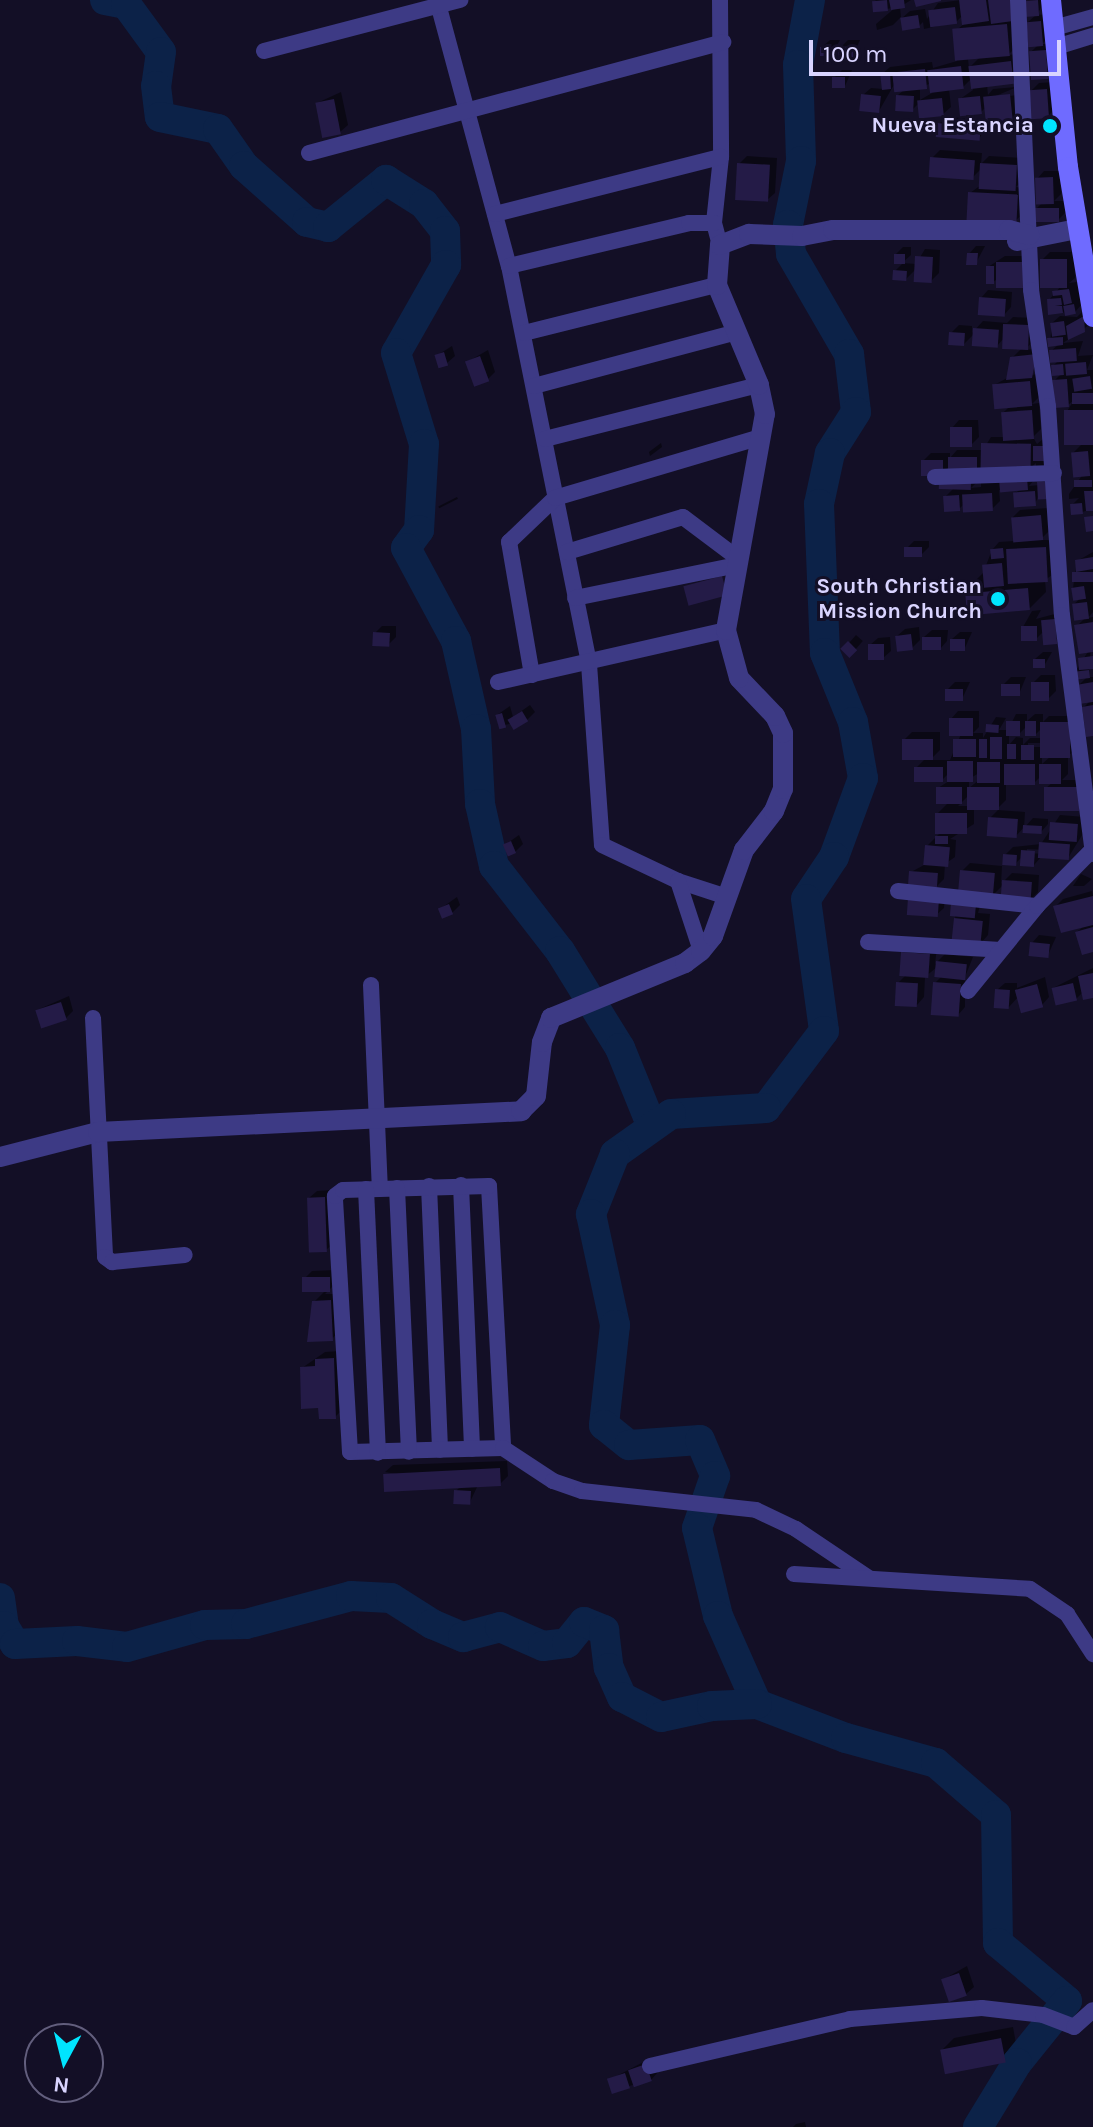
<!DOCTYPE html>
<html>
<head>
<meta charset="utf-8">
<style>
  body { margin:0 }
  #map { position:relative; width:1093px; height:2127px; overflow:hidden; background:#130f26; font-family:Karla,sans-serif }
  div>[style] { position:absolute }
  .shadow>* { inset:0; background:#0007; transform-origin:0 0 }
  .river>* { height:30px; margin:-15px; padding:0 15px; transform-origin:15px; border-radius:15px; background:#0c2248 }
  .building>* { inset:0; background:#241b47; transform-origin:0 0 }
  .minor>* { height:16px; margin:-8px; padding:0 8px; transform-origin:8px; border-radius:8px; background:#3d3a85 }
  .tertiary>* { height:20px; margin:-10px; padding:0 10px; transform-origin:10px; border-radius:10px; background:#3d3a85 }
  .secondary>* { height:20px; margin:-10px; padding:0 10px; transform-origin:10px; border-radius:10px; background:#6f6bff }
  .dots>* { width:22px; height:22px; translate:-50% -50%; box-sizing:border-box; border:4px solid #130f26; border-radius:50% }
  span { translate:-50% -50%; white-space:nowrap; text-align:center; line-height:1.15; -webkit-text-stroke:6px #130f26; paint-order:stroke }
  .poi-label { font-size:22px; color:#d9d4ff; font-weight:700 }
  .right { translate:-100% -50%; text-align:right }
  .north { position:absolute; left:24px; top:2023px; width:80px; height:80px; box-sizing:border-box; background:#130f26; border:2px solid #625e7d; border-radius:50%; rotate:187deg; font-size:22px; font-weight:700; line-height:32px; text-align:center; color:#d9d4ff }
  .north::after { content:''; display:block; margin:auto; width:28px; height:36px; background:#00e5ff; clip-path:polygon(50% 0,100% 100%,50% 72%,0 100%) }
  .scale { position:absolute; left:809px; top:40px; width:252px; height:36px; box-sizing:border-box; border:4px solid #d9d4ff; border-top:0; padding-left:10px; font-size:24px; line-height:28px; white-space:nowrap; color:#d9d4ff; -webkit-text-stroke:6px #130f26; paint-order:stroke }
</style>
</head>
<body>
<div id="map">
  <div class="shadow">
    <i style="clip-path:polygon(911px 0,900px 7px,901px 17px,893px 25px,877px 30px,876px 24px,896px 7px,887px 9px,875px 0)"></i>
    <i style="clip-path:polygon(evenodd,961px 0,1017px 0,1017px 46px,1008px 55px,1018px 54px,1021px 75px,1013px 82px,987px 85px,988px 95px,993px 89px,1017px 87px,991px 98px,1018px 95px,1020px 115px,1012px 122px,987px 125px,979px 139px,939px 124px,947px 117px,988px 120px,986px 107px,981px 112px,960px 99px,973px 90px,972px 78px,963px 87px,949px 89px,951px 107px,943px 114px,919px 103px,912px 110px,898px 95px,904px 90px,895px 83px,879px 111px,863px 95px,871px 88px,883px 89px,882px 74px,890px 67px,932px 62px,933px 68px,957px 61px,954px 32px,964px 24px,963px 15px,956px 22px,924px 29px,923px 22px,919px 26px,902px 18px,910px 11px,925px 9px,927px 19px,938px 3px,961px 0,980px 57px,969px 68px,968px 59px,980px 57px,961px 0,931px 83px,932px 93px,920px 100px,920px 88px,931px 83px)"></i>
    <i style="clip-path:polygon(1027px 0,1045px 0,1037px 15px,1048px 14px,1049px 37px,1042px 44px,1053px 44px,1054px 70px,1047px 77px,1031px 52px,1039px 44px,1028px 22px,1037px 14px)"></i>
    <i style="clip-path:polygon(830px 40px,840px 40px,832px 54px,822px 47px)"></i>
    <i style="clip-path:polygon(848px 40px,860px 40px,853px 55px,840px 48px)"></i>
    <i style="clip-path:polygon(842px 70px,852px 70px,845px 86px,834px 78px)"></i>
    <i style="clip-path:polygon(1054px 82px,1056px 108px,1048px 116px,1031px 91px,1039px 83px)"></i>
    <i style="clip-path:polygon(341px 92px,348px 125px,340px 132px,317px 103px)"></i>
    <i style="clip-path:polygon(940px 150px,982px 153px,981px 164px,989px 156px,1023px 158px,1022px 181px,1016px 187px,1025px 188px,1024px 213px,1016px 220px,970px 193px,981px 185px,981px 169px,973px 177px,932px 158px)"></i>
    <i style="clip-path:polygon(747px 156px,777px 158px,775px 193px,767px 200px,739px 164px)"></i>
    <i style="clip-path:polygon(1044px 171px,1060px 171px,1061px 194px,1054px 201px,1066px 201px,1066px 212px,1058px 220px,1036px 209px,1043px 202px,1037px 179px)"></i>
    <i style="clip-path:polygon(976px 246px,985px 246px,976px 263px,969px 254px)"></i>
    <i style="clip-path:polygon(903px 247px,911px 247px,911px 255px,902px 263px,916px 264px,925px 249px,940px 250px,939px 273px,931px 281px,916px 269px,906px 279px,895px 271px,903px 263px,896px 254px)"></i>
    <i style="clip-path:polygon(1050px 252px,1074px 252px,1075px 278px,1069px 283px,1077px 282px,1082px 304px,1075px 312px,1050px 313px,1049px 300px,1061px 286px,1042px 260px)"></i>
    <i style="clip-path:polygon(1005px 256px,1032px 256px,993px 282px,988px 267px)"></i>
    <i style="clip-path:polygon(988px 290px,1012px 292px,1011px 307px,1004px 315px,981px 298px)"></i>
    <i style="clip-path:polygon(1084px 310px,1092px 323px,1063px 343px,1083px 341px,1078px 356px,1093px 355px,1087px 370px,1093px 370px,1093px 509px,1082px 512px,1072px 505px,1079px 498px,1069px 499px,1069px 494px,1083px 474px,1073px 453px,1082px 444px,1066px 413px,1074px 400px,1068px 405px,1054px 381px,1062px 373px,1053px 366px,1059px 360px,1051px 351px,1059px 344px,1050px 344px,1052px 323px,1060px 316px,1077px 317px)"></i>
    <i style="clip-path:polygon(evenodd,1013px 317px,1036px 318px,1034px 340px,1025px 350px,1043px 348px,1032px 375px,1037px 374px,1039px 397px,1032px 404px,1039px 403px,1041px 429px,1033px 437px,1037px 444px,1043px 439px,1056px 463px,1036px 471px,1036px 463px,1026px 472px,1034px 480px,1029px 486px,1040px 485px,1047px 475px,1035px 504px,1015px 494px,1020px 489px,999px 490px,1000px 501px,992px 509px,965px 503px,959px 509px,945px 497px,954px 488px,950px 466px,942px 474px,923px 461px,931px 453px,950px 453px,950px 458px,957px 450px,983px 450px,991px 437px,1005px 437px,1003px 413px,1010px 406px,994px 385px,1009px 377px,1012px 358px,1022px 348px,1004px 338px,997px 346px,975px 333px,964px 344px,951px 333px,959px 325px,972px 326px,972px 333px,983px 321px,1007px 323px,1013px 317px,981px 479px,981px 487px,971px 488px,978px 481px,981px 479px)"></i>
    <i style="clip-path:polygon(452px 346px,455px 356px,447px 363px,436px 356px)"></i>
    <i style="clip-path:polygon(488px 350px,495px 372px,488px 379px,467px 362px)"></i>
    <i style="clip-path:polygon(959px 420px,978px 420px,979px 437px,971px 445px,952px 428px)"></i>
    <i style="clip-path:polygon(661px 443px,662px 447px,650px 456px,649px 452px)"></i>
    <i style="left:457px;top:497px;width:2px;height:21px;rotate:63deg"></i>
    <i style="clip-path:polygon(1048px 508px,1049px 531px,1040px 540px,1053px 540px,1055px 573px,1045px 580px,1046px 592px,1030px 608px,967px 589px,983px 573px,992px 550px,999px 542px,1014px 541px,1013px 517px,1020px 510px)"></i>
    <i style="clip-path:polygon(914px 541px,929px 541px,929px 547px,921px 555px,906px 549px)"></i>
    <i style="clip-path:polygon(1093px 552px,1093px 612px,1088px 618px,1093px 617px,1089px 677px,1093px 677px,1093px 734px,1084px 707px,1091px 700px,1078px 686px,1087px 677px,1074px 674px,1089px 650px,1077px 626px,1085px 618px,1074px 604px,1082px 597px,1073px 588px,1077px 561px)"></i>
    <i style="clip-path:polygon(862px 607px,862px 613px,848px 621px,848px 615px)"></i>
    <i style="clip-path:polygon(1041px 610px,1036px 619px,1062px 612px,1064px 634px,1056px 642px,1044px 631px,1036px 639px,1023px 627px,1032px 611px)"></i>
    <i style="clip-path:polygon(382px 626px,396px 626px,396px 637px,388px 645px,375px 633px)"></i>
    <i style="clip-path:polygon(919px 627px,920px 640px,912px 648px,897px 636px,905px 629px)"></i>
    <i style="clip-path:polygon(932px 630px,948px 630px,947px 641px,940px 649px,924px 637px)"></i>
    <i style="clip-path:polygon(960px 632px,972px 632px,964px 650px,952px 639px)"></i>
    <i style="left:856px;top:635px;width:9px;height:19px;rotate:41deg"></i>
    <i style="clip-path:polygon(890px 637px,891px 651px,883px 658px,870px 645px,878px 638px)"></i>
    <i style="clip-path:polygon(1043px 652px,1052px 652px,1044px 666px,1035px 659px)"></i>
    <i style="clip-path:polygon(1041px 675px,1055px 675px,1056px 691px,1048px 699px,1033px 683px)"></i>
    <i style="clip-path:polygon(1011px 677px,1026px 677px,1019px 694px,1003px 685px)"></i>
    <i style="clip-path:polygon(955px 682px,970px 682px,962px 699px,947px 690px)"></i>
    <i style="clip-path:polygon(530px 705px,535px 712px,527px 720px,505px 725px,497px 715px,510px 706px,513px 717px)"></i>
    <i style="clip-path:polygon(evenodd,958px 711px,979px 711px,979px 727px,973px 733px,983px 733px,983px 738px,996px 717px,1006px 718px,999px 730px,1008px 730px,1016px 714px,1027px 714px,1027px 721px,1035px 714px,1043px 714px,1043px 722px,1049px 716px,1077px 716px,1077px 748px,1068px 756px,1068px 774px,1062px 780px,1086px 780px,1086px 801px,1046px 788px,1053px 782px,1041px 776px,1034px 783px,1006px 783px,1006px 800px,998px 808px,974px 808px,974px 824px,950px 839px,956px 840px,955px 857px,945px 864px,944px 879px,936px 887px,911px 872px,926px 864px,927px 846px,941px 832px,937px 814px,949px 802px,938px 788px,949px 781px,949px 773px,942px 780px,916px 768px,926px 758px,904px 740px,912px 732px,940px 732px,940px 750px,930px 760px,950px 760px,961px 734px,951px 719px,958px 711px,1027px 726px,1036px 734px,1042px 728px,1042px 738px,1030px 738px,1023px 745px,1023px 738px,1016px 737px,1009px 745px,1009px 734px,1019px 734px,1027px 726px,958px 711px,1028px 743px,1044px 743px,1044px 747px,1028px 747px,1028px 743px,958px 711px,1042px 756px,1051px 756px,1042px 764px,1042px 756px,958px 711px,979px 773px,979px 780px,969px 788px,969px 779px,979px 773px,958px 711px,969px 795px,969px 806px,958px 806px,969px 795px)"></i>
    <i style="clip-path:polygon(998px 810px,1025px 812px,1024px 828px,1033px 818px,1048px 819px,1048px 824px,1041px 832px,1025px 826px,1016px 836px,990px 818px)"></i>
    <i style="clip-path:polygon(evenodd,1060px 815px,1085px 817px,1084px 832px,1068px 858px,1042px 856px,1034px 865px,1022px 857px,1015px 864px,1005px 855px,1013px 847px,1041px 844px,1060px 815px,1027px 849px,1046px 850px,1045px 854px,1027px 853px,1027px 849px)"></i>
    <i style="clip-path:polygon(519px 835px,523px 844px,515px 852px,505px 845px)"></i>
    <i style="clip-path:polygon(970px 863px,1002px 866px,1001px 884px,1012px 873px,1039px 875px,1038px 892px,1030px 900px,1004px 884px,993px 895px,983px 894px,978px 913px,990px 914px,988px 935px,981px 943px,955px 919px,962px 871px)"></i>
    <i style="clip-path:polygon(1081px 874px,1092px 879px,1084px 886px,1073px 886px)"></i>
    <i style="clip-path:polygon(1092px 891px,1093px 896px,1093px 950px,1077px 932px,1085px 925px,1055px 907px,1063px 899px)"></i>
    <i style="clip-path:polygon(945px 893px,944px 908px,936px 915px,909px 913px)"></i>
    <i style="clip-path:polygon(457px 897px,460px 905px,452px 913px,440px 909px)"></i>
    <i style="clip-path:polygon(1039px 935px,1056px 937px,1048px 955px,1032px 943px)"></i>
    <i style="clip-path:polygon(910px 945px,937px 947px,935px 964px,945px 954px,973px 957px,965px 977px,965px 1007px,958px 1015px,935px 983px,942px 976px,937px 967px,925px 977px,924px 997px,917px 1005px,898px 983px,906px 975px,902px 953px)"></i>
    <i style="clip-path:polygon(1093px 968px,1093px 996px,1083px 992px,1076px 999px,1053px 988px)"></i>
    <i style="clip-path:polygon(1045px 977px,1049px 997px,1042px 1005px,1018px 997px,1009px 1007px,997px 990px,1005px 983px,1017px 983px,1017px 988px)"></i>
    <i style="clip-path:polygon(69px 996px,73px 1011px,66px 1018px,37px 1010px)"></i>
    <i style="clip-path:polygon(332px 1190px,334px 1243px,326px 1250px,309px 1198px,317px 1191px)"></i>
    <i style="clip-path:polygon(336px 1270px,337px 1282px,325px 1294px,338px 1294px,339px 1331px,332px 1339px,314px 1302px,326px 1290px,304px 1279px,312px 1271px)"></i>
    <i style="clip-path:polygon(340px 1351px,343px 1409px,335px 1417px,320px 1406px,302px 1368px,325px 1352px)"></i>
    <i style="clip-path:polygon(507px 1461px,508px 1476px,500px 1484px,478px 1485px,470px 1502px,456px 1491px,462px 1485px,385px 1472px,393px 1465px)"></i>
    <i style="clip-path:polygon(967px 1966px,974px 1987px,966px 1994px,944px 1979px)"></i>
    <i style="clip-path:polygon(1013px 2027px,1017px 2049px,1005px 2061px,942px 2050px,954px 2038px)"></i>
    <i style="clip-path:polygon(653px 2057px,658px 2072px,651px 2080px,629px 2086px,609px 2080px)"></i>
    <i style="clip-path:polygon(805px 2122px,806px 2127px,793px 2127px,796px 2124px)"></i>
  </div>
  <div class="river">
    <i style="left:105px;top:0;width:21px;rotate:11deg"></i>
    <i style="left:126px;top:4px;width:59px;rotate:53.9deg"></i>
    <i style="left:161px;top:52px;width:34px;rotate:98deg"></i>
    <i style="left:156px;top:86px;width:31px;rotate:83deg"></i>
    <i style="left:160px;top:117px;width:59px;rotate:11.7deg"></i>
    <i style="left:218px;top:129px;width:45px;rotate:54.9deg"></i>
    <i style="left:244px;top:166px;width:84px;rotate:41.6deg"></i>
    <i style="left:307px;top:222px;width:22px;rotate:13deg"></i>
    <i style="left:328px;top:227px;width:75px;rotate:-39deg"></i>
    <i style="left:386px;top:180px;width:45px;rotate:32.3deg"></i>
    <i style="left:424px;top:204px;width:34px;rotate:52deg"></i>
    <i style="left:445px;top:231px;width:34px;rotate:88deg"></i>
    <i style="left:446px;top:265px;width:101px;rotate:119.6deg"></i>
    <i style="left:396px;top:353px;width:95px;rotate:72.9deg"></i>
    <i style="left:424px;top:444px;width:86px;rotate:93.3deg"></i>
    <i style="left:419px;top:530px;width:22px;rotate:126deg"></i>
    <i style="left:406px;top:548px;width:106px;rotate:61.7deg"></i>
    <i style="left:456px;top:641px;width:90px;rotate:77.2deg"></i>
    <i style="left:476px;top:729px;width:75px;rotate:86.9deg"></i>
    <i style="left:480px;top:804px;width:64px;rotate:77.3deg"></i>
    <i style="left:494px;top:866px;width:108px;rotate:52.2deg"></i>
    <i style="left:560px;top:951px;width:114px;rotate:58.3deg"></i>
    <i style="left:620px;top:1048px;width:85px;rotate:67.9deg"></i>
    <i style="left:810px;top:0;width:66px;rotate:100.5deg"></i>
    <i style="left:798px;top:65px;width:96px;rotate:88.2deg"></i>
    <i style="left:801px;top:161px;width:65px;rotate:101.5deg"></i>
    <i style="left:788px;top:225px;width:29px;rotate:84deg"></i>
    <i style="left:791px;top:254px;width:116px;rotate:59.9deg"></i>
    <i style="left:849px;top:354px;width:58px;rotate:83.1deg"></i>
    <i style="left:856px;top:412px;width:49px;rotate:122.4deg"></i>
    <i style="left:830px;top:453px;width:52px;rotate:102.2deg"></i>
    <i style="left:819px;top:504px;width:149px;rotate:87.7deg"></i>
    <i style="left:825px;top:653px;width:74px;rotate:67.9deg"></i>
    <i style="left:853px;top:722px;width:57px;rotate:79.9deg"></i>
    <i style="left:863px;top:778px;width:84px;rotate:110.2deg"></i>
    <i style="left:834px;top:857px;width:50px;rotate:123.7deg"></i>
    <i style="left:806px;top:899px;width:133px;rotate:82.2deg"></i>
    <i style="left:824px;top:1031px;width:96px;rotate:127deg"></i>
    <i style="left:766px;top:1108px;width:95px;rotate:176.4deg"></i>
    <i style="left:671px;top:1114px;width:69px;rotate:144.5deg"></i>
    <i style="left:615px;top:1154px;width:65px;rotate:111.8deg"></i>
    <i style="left:591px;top:1214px;width:114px;rotate:77.8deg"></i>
    <i style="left:615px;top:1325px;width:101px;rotate:96.3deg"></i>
    <i style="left:604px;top:1425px;width:32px;rotate:39deg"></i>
    <i style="left:629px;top:1445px;width:71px;rotate:-4deg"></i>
    <i style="left:700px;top:1440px;width:39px;rotate:67deg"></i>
    <i style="left:715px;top:1476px;width:55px;rotate:109.1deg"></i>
    <i style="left:697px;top:1528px;width:90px;rotate:76.6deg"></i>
    <i style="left:718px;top:1616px;width:96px;rotate:66.1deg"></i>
    <i style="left:757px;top:1704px;width:95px;rotate:20.9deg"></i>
    <i style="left:846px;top:1738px;width:93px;rotate:15.5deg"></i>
    <i style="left:936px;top:1763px;width:79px;rotate:40.9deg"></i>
    <i style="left:996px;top:1815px;width:128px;rotate:89.1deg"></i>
    <i style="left:998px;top:1943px;width:90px;rotate:40deg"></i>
    <i style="left:1067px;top:2001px;width:80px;rotate:128.9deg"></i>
    <i style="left:1017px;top:2063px;width:75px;rotate:121.4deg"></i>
    <i style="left:0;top:1598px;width:28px;rotate:82deg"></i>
    <i style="left:4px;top:1626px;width:21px;rotate:59deg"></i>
    <i style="left:15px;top:1644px;width:62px;rotate:-2.8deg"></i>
    <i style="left:77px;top:1641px;width:50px;rotate:6.8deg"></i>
    <i style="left:127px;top:1647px;width:81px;rotate:-15.8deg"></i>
    <i style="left:205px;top:1625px;width:41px;rotate:-1.4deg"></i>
    <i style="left:246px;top:1624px;width:109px;rotate:-14.9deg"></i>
    <i style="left:351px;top:1596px;width:40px;rotate:2.9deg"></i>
    <i style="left:391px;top:1598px;width:49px;rotate:32.4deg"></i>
    <i style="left:432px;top:1624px;width:34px;rotate:23deg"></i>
    <i style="left:463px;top:1637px;width:38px;rotate:-15deg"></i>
    <i style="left:500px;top:1627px;width:47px;rotate:23.8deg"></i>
    <i style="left:543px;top:1646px;width:24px;rotate:-7deg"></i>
    <i style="left:567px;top:1643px;width:27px;rotate:-51deg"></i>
    <i style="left:584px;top:1622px;width:22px;rotate:22deg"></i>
    <i style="left:604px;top:1630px;width:38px;rotate:83deg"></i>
    <i style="left:609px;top:1668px;width:32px;rotate:66deg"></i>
    <i style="left:622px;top:1697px;width:44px;rotate:27.1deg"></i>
    <i style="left:661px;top:1717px;width:52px;rotate:-12.2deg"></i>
    <i style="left:712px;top:1706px;width:45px;rotate:-2.5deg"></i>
  </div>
  <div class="building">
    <i style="left:887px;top:0;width:11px;height:15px;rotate:85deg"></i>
    <i style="clip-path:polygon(889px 0,904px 0,905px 8px,891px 10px)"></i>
    <i style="clip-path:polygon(914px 0,941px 0,941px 1px,916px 7px)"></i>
    <i style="clip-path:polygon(959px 0,986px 0,989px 21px,962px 25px)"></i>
    <i style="clip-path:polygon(988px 0,1011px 0,1013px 21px,991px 24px)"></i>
    <i style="left:1038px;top:0;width:16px;height:15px;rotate:86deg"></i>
    <i style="left:955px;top:7px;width:17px;height:27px;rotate:83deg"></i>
    <i style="left:918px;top:15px;width:13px;height:18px;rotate:81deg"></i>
    <i style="left:1041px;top:21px;width:25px;height:15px;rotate:85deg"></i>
    <i style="left:1007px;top:24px;width:32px;height:55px;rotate:85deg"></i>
    <i style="left:853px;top:46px;width:11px;height:15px;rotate:85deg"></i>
    <i style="left:820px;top:47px;width:13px;height:9px"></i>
    <i style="left:1046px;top:50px;width:29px;height:17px;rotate:86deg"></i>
    <i style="left:1011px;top:61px;width:23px;height:43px;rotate:83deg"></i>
    <i style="left:961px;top:66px;width:23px;height:34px;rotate:83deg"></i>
    <i style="left:925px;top:69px;width:20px;height:33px;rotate:84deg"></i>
    <i style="clip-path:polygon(880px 73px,890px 73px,891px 89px,882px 90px)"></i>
    <i style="left:832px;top:77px;width:13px;height:11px"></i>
    <i style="left:1047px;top:89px;width:29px;height:18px;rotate:86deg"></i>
    <i style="left:861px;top:94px;width:20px;height:17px;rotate:6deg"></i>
    <i style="left:1010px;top:94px;width:30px;height:27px;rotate:84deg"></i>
    <i style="left:896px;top:95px;width:18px;height:16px;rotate:3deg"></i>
    <i style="left:980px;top:96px;width:18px;height:22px;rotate:84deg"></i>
    <i style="left:942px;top:98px;width:18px;height:25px;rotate:84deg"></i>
    <i style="left:334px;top:99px;width:36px;height:19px;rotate:79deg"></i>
    <i style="left:937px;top:123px;width:44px;height:14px;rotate:5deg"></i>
    <i style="left:930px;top:157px;width:45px;height:20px;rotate:4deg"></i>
    <i style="left:737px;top:163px;width:33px;height:37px;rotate:3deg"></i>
    <i style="left:980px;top:163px;width:37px;height:26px;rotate:3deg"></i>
    <i style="left:1053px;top:177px;width:27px;height:18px;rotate:88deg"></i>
    <i style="left:968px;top:192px;width:50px;height:28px;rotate:3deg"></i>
    <i style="left:1034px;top:208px;width:25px;height:14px"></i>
    <i style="clip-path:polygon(967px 253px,978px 253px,977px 265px,966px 265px)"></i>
    <i style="left:894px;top:254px;width:11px;height:10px"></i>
    <i style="left:915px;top:256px;width:18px;height:26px;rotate:3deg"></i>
    <i style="left:1040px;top:259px;width:27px;height:29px"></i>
    <i style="left:1026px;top:262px;width:26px;height:30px;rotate:90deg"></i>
    <i style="left:986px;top:266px;width:8px;height:18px"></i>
    <i style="left:893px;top:270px;width:14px;height:10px;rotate:4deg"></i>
    <i style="clip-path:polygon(1069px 289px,1072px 303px,1064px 305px,1062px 295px,1053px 296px,1052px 291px)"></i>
    <i style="left:979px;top:297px;width:27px;height:18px;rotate:4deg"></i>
    <i style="clip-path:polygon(1061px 298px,1062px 305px,1055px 306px,1062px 306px,1063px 313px,1048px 315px,1047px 299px)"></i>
    <i style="left:1074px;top:304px;width:10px;height:11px;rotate:79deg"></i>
    <i style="clip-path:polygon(1084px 316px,1085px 332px,1068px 340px,1066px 326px)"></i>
    <i style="left:1064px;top:321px;width:14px;height:14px;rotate:82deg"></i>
    <i style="left:1003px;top:324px;width:26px;height:25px;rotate:2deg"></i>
    <i style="left:973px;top:328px;width:26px;height:18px;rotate:4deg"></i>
    <i style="left:949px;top:332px;width:16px;height:13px;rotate:4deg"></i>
    <i style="clip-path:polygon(1063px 337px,1063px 345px,1048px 347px,1047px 338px)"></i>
    <i style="left:1076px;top:348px;width:13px;height:27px;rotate:86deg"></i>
    <i style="left:444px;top:352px;width:14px;height:10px;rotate:73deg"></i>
    <i style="clip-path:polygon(1037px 354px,1032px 378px,1006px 380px,1010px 357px)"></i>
    <i style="left:480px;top:356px;width:27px;height:16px;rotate:70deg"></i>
    <i style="left:1086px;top:362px;width:12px;height:21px;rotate:85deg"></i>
    <i style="left:1063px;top:364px;width:11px;height:12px;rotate:85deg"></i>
    <i style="left:1090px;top:376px;width:13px;height:18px;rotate:81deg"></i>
    <i style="left:1067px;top:379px;width:28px;height:15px;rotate:86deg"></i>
    <i style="left:1030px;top:381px;width:25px;height:38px;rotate:85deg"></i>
    <i style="left:1093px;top:393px;width:11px;height:21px;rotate:90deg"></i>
    <i style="left:1032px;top:410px;width:29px;height:31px;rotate:86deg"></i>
    <i style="left:1093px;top:410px;width:35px;height:29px;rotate:90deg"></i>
    <i style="left:950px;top:427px;width:22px;height:20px"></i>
    <i style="left:981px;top:443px;width:50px;height:28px;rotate:1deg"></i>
    <i style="left:1033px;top:446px;width:18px;height:15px"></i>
    <i style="left:1088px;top:451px;width:25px;height:17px;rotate:85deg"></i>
    <i style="left:948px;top:457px;width:29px;height:18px"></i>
    <i style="left:921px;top:460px;width:22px;height:16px"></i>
    <i style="left:1027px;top:478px;width:12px;height:28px;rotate:85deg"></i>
    <i style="left:1092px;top:480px;width:7px;height:18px;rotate:90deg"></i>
    <i style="left:1049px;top:481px;width:18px;height:12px;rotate:87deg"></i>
    <i style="left:939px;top:482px;width:32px;height:7px;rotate:2deg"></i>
    <i style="left:1035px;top:491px;width:15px;height:22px;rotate:86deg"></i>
    <i style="clip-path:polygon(1084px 491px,1093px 491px,1093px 511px,1086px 511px)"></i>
    <i style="left:992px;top:493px;width:18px;height:30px;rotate:87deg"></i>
    <i style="left:959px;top:495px;width:16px;height:16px;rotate:86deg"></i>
    <i style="left:1082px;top:503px;width:11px;height:12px;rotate:85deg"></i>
    <i style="left:1041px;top:515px;width:25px;height:30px;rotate:85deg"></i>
    <i style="clip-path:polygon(1093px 516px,1093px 531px,1086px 532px,1084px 517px)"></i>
    <i style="left:922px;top:547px;width:10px;height:18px;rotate:90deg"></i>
    <i style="left:1046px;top:547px;width:35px;height:40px;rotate:87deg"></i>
    <i style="left:1003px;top:548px;width:10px;height:13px;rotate:84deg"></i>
    <i style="clip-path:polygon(1093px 557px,1093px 569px,1076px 572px,1075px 560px)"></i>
    <i style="left:1002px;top:563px;width:23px;height:20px;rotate:85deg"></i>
    <i style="left:1093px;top:572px;width:10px;height:21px;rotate:90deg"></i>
    <i style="left:722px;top:576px;width:20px;height:40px;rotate:75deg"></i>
    <i style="left:1084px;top:586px;width:13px;height:13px;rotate:81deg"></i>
    <i style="left:1028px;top:588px;width:22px;height:63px;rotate:85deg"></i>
    <i style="left:1087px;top:602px;width:17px;height:15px;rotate:83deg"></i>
    <i style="left:1055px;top:619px;width:25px;height:14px;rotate:85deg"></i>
    <i style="clip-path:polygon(1093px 622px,1093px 652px,1079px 654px,1074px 625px)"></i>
    <i style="left:1021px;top:626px;width:16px;height:15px"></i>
    <i style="left:373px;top:632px;width:17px;height:14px;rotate:3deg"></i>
    <i style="left:911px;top:634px;width:16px;height:16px;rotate:83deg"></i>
    <i style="left:922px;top:637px;width:19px;height:13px"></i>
    <i style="left:950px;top:639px;width:15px;height:12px"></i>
    <i style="left:848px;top:641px;width:13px;height:11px;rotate:45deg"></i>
    <i style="left:884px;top:644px;width:16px;height:16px;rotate:90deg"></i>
    <i style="clip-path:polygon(1093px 656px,1093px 669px,1079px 670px,1078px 658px)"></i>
    <i style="left:1033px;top:659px;width:12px;height:9px"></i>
    <i style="left:1089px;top:670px;width:8px;height:17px;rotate:83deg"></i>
    <i style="left:1031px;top:682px;width:18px;height:19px"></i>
    <i style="clip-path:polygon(1093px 682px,1093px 702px,1079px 704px,1076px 685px)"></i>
    <i style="left:1001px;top:684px;width:19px;height:12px"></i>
    <i style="left:945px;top:689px;width:18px;height:12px"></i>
    <i style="clip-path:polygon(1093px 705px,1093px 736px,1086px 737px,1082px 707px)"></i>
    <i style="left:522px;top:711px;width:12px;height:17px;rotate:59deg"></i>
    <i style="left:502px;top:713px;width:15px;height:7px;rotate:74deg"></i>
    <i style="left:949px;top:718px;width:24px;height:18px"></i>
    <i style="left:1006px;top:721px;width:14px;height:15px"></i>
    <i style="left:1025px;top:721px;width:11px;height:15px"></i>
    <i style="left:1040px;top:722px;width:30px;height:36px"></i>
    <i style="left:986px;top:724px;width:13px;height:8px;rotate:4deg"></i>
    <i style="left:990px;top:737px;width:12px;height:22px"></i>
    <i style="left:902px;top:739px;width:31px;height:21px"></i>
    <i style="left:953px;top:739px;width:23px;height:18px"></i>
    <i style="left:987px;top:739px;width:19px;height:8px;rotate:90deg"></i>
    <i style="left:1007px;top:744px;width:9px;height:15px"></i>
    <i style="left:1021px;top:745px;width:13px;height:15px"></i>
    <i style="left:947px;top:761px;width:26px;height:21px"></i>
    <i style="left:977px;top:762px;width:23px;height:21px"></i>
    <i style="left:1004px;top:764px;width:31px;height:21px"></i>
    <i style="left:1061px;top:764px;width:20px;height:22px;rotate:90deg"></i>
    <i style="left:914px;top:767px;width:29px;height:15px"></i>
    <i style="left:936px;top:787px;width:26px;height:17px"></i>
    <i style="left:967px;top:787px;width:32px;height:23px"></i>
    <i style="left:1044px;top:787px;width:35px;height:24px"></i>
    <i style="left:935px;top:813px;width:32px;height:21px"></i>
    <i style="left:988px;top:817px;width:30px;height:19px;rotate:4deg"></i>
    <i style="left:1050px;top:822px;width:28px;height:18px;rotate:4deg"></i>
    <i style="left:1023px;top:825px;width:19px;height:8px;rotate:3deg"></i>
    <i style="left:935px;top:836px;width:13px;height:8px"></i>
    <i style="left:511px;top:841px;width:13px;height:9px;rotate:67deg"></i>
    <i style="left:1039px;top:842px;width:31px;height:16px;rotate:4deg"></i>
    <i style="left:925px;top:845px;width:25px;height:20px;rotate:5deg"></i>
    <i style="left:1021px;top:850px;width:14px;height:16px;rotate:4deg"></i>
    <i style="left:1003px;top:854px;width:14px;height:11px;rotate:4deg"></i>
    <i style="left:960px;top:870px;width:35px;height:25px;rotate:5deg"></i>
    <i style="left:909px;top:871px;width:29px;height:15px;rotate:4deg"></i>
    <i style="left:1002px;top:880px;width:30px;height:20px;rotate:4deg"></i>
    <i style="clip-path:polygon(1093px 896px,1093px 925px,1061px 933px,1053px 906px)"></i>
    <i style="left:908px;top:898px;width:31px;height:17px;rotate:4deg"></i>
    <i style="left:951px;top:903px;width:25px;height:13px;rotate:5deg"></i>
    <i style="left:449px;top:904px;width:11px;height:12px;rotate:68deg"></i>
    <i style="left:954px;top:918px;width:29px;height:24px;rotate:6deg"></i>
    <i style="clip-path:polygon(1093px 927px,1093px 952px,1082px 955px,1075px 932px)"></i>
    <i style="left:1030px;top:942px;width:20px;height:14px;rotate:6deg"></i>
    <i style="left:901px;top:952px;width:29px;height:24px;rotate:4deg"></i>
    <i style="left:936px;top:961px;width:31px;height:16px;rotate:6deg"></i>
    <i style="clip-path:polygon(1093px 973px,1093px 998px,1083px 1000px,1078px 976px)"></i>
    <i style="left:896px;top:982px;width:22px;height:24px;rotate:3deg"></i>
    <i style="left:933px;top:982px;width:28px;height:33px;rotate:4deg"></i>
    <i style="left:1073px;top:983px;width:18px;height:22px;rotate:77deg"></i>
    <i style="left:1037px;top:984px;width:24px;height:23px;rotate:75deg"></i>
    <i style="left:995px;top:989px;width:15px;height:19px;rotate:4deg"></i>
    <i style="left:61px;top:1002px;width:19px;height:27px;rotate:72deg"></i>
    <i style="left:325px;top:1197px;width:55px;height:18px;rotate:88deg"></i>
    <i style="left:330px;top:1277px;width:15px;height:28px;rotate:90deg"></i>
    <i style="clip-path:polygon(331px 1300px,333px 1341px,307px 1342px,312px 1301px)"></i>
    <i style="clip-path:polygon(334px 1358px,336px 1419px,319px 1419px,318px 1408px,301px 1409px,300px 1367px,315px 1366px,315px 1359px)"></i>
    <i style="left:500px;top:1468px;width:18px;height:117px;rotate:87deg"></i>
    <i style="left:454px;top:1490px;width:17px;height:14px;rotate:3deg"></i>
    <i style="left:959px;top:1973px;width:24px;height:19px;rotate:71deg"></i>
    <i style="left:1001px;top:2038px;width:25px;height:62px;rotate:79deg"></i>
    <i style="left:646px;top:2064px;width:18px;height:19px;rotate:71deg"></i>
    <i style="left:625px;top:2073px;width:16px;height:19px;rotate:72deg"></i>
  </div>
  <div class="minor">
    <i style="left:437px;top:0;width:276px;rotate:74.9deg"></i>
    <i style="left:509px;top:266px;width:406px;rotate:78.6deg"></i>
    <i style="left:589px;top:664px;width:181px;rotate:85.9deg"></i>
    <i style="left:602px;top:845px;width:84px;rotate:25.3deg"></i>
    <i style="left:678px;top:881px;width:48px;rotate:18.1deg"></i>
    <i style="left:720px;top:0;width:157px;rotate:89.6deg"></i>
    <i style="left:721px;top:157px;width:66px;rotate:96.1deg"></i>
    <i style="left:714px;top:223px;width:23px;rotate:75deg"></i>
    <i style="left:1018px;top:0;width:290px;rotate:87.4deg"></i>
    <i style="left:1031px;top:290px;width:117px;rotate:81.7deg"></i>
    <i style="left:1048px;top:406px;width:209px;rotate:86.2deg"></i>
    <i style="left:1062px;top:615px;width:241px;rotate:82.6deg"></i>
    <i style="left:1054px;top:28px;width:41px;rotate:-15.8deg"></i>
    <i style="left:1056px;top:47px;width:39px;rotate:-17deg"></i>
    <i style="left:264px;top:51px;width:203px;rotate:-14.6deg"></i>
    <i style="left:309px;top:153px;width:429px;rotate:-15deg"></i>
    <i style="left:495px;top:214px;width:233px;rotate:-14.2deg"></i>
    <i style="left:509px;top:266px;width:185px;rotate:-13.4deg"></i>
    <i style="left:689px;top:223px;width:25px"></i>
    <i style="left:524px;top:333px;width:199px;rotate:-14deg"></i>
    <i style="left:534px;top:386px;width:210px;rotate:-14.9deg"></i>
    <i style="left:545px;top:439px;width:221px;rotate:-14.2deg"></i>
    <i style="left:935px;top:477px;width:119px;rotate:-1.9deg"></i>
    <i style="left:567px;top:552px;width:121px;rotate:-16.8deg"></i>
    <i style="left:683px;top:517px;width:70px;rotate:36.9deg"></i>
    <i style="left:575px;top:598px;width:165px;rotate:-11.5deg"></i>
    <i style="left:532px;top:675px;width:135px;rotate:-99.8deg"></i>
    <i style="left:509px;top:542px;width:64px;rotate:-43.7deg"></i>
    <i style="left:555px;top:498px;width:212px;rotate:-16.5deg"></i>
    <i style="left:498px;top:682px;width:234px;rotate:-12.8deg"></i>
    <i style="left:678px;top:881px;width:74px;rotate:71.8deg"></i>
    <i style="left:898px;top:891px;width:140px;rotate:6.2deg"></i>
    <i style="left:868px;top:942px;width:133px;rotate:3.4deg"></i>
    <i style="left:371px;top:985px;width:204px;rotate:87.5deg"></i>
    <i style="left:968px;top:991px;width:109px;rotate:-50.9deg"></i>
    <i style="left:1037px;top:906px;width:78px;rotate:-45.5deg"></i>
    <i style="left:93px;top:1018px;width:239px;rotate:87.1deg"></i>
    <i style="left:105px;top:1257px;width:9px;rotate:36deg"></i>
    <i style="left:112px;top:1262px;width:73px;rotate:-5.5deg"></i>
    <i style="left:461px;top:1185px;width:264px;rotate:87.6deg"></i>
    <i style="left:429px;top:1186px;width:264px;rotate:87.6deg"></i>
    <i style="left:489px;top:1186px;width:262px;rotate:86.9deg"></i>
    <i style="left:503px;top:1448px;width:153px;rotate:178.5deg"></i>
    <i style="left:350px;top:1452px;width:256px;rotate:-93.4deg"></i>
    <i style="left:335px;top:1196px;width:10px;rotate:-37deg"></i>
    <i style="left:343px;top:1190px;width:146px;rotate:-1.6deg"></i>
    <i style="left:397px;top:1188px;width:264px;rotate:87.4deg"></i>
    <i style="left:366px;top:1189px;width:264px;rotate:87.4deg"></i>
    <i style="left:503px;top:1448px;width:60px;rotate:33.4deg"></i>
    <i style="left:553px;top:1481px;width:31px;rotate:19deg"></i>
    <i style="left:582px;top:1491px;width:175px;rotate:6.2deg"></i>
    <i style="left:756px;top:1510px;width:44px;rotate:25.4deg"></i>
    <i style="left:796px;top:1529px;width:88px;rotate:33.9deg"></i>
    <i style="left:794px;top:1574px;width:236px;rotate:3.6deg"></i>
    <i style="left:1030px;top:1589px;width:45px;rotate:34deg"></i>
    <i style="left:1067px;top:1614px;width:48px;rotate:57deg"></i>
    <i style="left:650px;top:2066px;width:205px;rotate:-13.2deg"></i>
    <i style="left:850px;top:2019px;width:132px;rotate:-4.8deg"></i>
    <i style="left:982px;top:2008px;width:61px;rotate:6.5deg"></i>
    <i style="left:1043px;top:2015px;width:33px;rotate:21deg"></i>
    <i style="left:1074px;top:2027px;width:25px;rotate:-42deg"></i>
  </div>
  <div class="tertiary">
    <i style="left:1017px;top:241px;width:61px;rotate:-11.3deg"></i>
    <i style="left:0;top:1157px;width:101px;rotate:-14.3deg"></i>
    <i style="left:98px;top:1132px;width:424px;rotate:-2.8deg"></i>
    <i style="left:521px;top:1111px;width:21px;rotate:-45deg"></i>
    <i style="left:536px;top:1096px;width:54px;rotate:-83.7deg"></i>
    <i style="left:542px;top:1042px;width:26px;rotate:-69deg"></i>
    <i style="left:551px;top:1018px;width:145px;rotate:-22.3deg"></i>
    <i style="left:685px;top:963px;width:20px;rotate:-37deg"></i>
    <i style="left:701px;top:951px;width:19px;rotate:-51deg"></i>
    <i style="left:713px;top:936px;width:91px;rotate:-70.2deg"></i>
    <i style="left:744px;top:850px;width:49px;rotate:-52.4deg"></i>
    <i style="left:774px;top:811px;width:24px;rotate:-68deg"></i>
    <i style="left:783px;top:789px;width:56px;rotate:-90deg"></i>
    <i style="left:783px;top:733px;width:19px;rotate:-115deg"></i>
    <i style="left:775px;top:716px;width:52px;rotate:-133.5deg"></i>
    <i style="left:739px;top:678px;width:50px;rotate:-105.2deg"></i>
    <i style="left:726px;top:630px;width:219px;rotate:-79.8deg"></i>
    <i style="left:765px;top:414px;width:30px;rotate:-102deg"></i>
    <i style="left:759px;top:385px;width:108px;rotate:-112.8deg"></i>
    <i style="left:717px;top:285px;width:40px;rotate:-85.7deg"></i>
    <i style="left:720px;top:245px;width:31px;rotate:-21deg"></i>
    <i style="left:749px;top:234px;width:53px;rotate:2.2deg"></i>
    <i style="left:802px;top:236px;width:32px;rotate:-11deg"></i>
    <i style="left:833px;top:230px;width:176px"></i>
    <i style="left:1009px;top:230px;width:21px;rotate:14deg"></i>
  </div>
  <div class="secondary">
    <i style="left:1051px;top:0;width:168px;rotate:84.2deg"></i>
    <i style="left:1068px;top:167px;width:152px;rotate:80.5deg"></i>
  </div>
  <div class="dots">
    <i style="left:1050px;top:126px;background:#00e5ff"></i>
    <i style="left:998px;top:599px;background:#00e5ff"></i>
  </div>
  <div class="poi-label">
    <span class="right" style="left:1034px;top:126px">Nueva Estancia</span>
    <span class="right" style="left:982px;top:599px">South Christian<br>Mission Church</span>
  </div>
  <div class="north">N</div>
  <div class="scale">100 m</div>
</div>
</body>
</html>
